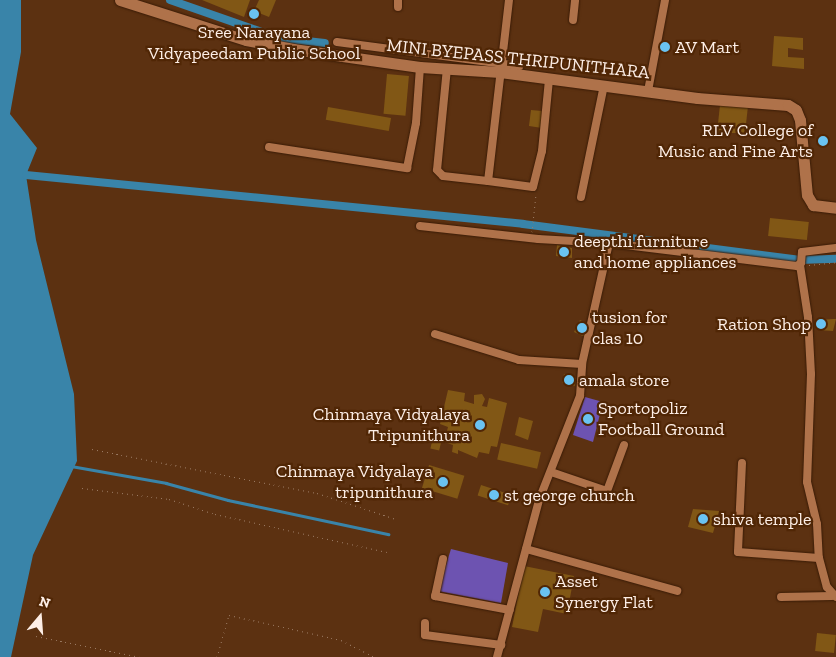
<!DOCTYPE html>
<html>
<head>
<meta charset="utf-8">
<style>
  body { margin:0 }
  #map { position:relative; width:836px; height:657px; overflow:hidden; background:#5c3111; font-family:"Zilla Slab",serif }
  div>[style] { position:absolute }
  .green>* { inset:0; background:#6d53b1 }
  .water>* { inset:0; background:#3984a9 }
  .stream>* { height:2.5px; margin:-1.25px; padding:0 1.25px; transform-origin:1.25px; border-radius:1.25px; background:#3984a9 }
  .canal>* { height:8px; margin:-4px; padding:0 4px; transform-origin:4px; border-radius:4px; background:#3984a9 }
  .building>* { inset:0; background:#815715; transform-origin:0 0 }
  .path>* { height:1px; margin-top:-0.5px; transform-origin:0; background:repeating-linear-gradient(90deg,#9b7b64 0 1px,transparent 0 5px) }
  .roads { filter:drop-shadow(0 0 1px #391b06) drop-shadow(0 0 1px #391b06) }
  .street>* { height:8px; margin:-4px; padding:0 4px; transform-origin:4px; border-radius:4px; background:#af724a }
  .secondary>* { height:11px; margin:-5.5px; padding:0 5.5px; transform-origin:5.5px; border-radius:5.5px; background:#af724a }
  .dots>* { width:14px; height:14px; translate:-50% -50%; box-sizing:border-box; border:2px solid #502605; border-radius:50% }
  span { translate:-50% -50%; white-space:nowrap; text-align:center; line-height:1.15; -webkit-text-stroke:4.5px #502605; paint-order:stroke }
  .poi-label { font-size:18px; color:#fdeee6 }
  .left { translate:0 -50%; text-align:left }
  .right { translate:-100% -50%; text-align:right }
  .street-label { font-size:18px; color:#fdeee6 }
  .north { position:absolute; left:15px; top:592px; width:50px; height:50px; -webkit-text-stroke:4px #502605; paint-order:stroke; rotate:18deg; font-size:14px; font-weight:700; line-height:20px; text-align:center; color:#fdeee6 }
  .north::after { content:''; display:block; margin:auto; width:18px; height:22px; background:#fdeee6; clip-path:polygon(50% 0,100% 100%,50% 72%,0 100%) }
</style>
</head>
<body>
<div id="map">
  <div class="green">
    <i style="clip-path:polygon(585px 397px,603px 402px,593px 442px,573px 435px)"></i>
    <i style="clip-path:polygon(451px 549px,508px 563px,501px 603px,438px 591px)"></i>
  </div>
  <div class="water">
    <i style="clip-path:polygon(0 0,21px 0,21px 52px,10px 114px,37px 148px,26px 175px,36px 240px,74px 394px,77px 461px,33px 555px,11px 657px,0 657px)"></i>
  </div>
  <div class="stream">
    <i style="left:71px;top:466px;width:97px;rotate:10.1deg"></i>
    <i style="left:166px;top:483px;width:64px;rotate:15.3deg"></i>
    <i style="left:228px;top:500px;width:164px;rotate:12deg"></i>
  </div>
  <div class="canal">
    <i style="left:170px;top:0;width:115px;rotate:19.2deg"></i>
    <i style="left:279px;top:38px;width:46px;rotate:6.2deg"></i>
    <i style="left:26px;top:175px;width:499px;rotate:5.6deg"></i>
    <i style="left:523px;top:224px;width:278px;rotate:7.4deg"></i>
    <i style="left:799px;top:260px;width:37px;rotate:-2deg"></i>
  </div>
  <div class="building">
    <i style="clip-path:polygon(202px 0,250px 0,244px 17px)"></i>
    <i style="clip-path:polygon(259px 0,276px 0,269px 17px,254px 11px)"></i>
    <i style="clip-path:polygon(774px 36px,803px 38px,803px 50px,788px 48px,788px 57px,804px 58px,804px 69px,772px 66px)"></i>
    <i style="left:387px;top:74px;width:22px;height:40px;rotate:5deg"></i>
    <i style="clip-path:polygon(720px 105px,748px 106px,745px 133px,717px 133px)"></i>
    <i style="left:328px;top:107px;width:64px;height:13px;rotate:10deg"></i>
    <i style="clip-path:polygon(531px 110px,542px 111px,542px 128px,529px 126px)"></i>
    <i style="left:770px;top:218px;width:39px;height:18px;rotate:6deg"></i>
    <i style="clip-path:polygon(557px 245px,572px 248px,572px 258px,556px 256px)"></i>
    <i style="clip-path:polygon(833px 319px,836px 319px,833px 331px,818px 330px,818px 320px)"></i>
    <i style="clip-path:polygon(580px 320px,588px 324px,585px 337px,574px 332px)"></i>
    <i style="clip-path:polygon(564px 374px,576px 378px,575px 386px,562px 383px)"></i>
    <i style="clip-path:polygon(448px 390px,465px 393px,464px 401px,474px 404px,474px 395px,482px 394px,485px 399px,482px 406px,487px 407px,489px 398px,507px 403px,497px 447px,491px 446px,489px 454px,479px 452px,477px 458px,458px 450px,458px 454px,452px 452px,453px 445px,444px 442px,448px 427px,440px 424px)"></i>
    <i style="clip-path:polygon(519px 417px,533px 421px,528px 440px,515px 435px)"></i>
    <i style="left:434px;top:433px;width:9px;height:16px;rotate:13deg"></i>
    <i style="left:501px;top:443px;width:41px;height:17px;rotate:13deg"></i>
    <i style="left:429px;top:465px;width:37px;height:24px;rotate:17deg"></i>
    <i style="left:481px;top:485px;width:32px;height:11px;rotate:18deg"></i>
    <i style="clip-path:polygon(693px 509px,719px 511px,713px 533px,688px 527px)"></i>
    <i style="clip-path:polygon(524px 566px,574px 576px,567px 614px,543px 609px,538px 632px,512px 627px)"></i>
    <i style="left:817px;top:633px;width:19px;height:18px;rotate:6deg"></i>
  </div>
  <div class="path">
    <i style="left:532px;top:232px;width:39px;rotate:-84deg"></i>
    <i style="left:809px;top:265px;width:27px;rotate:-6deg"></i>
    <i style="left:92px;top:449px;width:229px;rotate:11.1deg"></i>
    <i style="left:317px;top:493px;width:83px;rotate:18.2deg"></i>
    <i style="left:82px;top:488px;width:88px;rotate:7.2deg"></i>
    <i style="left:169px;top:499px;width:48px;rotate:18.1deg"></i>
    <i style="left:215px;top:514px;width:176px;rotate:12.5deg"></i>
    <i style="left:36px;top:636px;width:106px;rotate:11.4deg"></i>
    <i style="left:217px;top:657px;width:44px;rotate:-74.1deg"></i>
    <i style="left:229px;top:615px;width:115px;rotate:12.6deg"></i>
    <i style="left:341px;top:640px;width:36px;rotate:27deg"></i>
  </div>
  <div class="roads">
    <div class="street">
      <i style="left:509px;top:0;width:182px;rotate:96.6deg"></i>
      <i style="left:488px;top:181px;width:45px;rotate:7.6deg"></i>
      <i style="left:533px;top:187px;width:37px;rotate:-76deg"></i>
      <i style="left:542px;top:151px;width:71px;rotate:-84.4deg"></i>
      <i style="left:398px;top:7px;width:7px;rotate:-90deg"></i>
      <i style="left:573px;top:20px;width:20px;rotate:-84deg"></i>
      <i style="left:337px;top:42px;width:184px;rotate:7.5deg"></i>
      <i style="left:447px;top:68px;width:102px;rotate:95.6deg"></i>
      <i style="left:437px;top:170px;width:8px;rotate:45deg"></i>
      <i style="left:443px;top:176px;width:45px;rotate:6.3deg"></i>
      <i style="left:648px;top:91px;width:93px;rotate:-79.4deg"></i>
      <i style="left:269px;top:147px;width:140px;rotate:8.7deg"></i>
      <i style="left:407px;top:168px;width:46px;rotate:-78.7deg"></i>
      <i style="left:416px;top:123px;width:56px;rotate:-85.9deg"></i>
      <i style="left:581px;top:197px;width:114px;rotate:-78.4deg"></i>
      <i style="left:420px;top:226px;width:119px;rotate:6.3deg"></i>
      <i style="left:538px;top:239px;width:71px;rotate:3.2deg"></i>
      <i style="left:800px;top:265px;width:53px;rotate:81.3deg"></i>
      <i style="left:808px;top:317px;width:57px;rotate:87deg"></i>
      <i style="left:811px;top:374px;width:108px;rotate:92.1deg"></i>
      <i style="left:807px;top:482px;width:43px;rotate:76.6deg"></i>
      <i style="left:817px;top:524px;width:34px;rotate:87deg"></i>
      <i style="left:819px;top:558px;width:30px;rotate:75deg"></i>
      <i style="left:827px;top:587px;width:13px;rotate:48deg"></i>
      <i style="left:435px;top:334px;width:88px;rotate:17.2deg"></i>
      <i style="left:519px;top:360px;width:63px;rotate:3.6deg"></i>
      <i style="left:742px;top:463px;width:89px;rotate:92.6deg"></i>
      <i style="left:738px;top:552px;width:81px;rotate:4.2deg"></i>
      <i style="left:551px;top:472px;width:59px;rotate:18.7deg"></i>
      <i style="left:607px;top:491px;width:49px;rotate:-69.7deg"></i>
      <i style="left:526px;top:549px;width:157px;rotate:15.5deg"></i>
      <i style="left:443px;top:559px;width:38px;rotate:102deg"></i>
      <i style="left:435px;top:596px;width:76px;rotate:10.6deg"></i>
      <i style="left:781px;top:597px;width:51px;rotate:-1.1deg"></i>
      <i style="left:425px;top:623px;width:12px;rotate:90deg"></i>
      <i style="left:425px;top:635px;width:77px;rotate:7.5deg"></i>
      <i style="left:497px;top:657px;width:163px;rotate:-75deg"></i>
      <i style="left:539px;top:500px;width:112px;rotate:-68.5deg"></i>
      <i style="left:580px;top:396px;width:32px;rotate:-86deg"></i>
      <i style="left:582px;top:364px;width:124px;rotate:-77.4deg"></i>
      <i style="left:609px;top:243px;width:189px;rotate:7deg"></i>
      <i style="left:797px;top:266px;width:5px;rotate:-37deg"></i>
      <i style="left:801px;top:263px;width:11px;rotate:-85deg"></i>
      <i style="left:802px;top:252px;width:34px;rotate:-7deg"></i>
    </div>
    <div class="secondary">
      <i style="left:120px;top:0;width:132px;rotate:17.6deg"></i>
      <i style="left:246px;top:40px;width:48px;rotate:10.8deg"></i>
      <i style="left:293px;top:49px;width:128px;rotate:8.1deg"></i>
      <i style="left:420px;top:67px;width:80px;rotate:3.6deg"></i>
      <i style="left:500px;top:72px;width:199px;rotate:7.5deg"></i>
      <i style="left:697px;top:98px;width:91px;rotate:4.4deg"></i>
      <i style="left:788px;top:105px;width:9px;rotate:32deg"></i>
      <i style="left:796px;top:110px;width:11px;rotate:68deg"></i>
      <i style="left:800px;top:120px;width:75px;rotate:84.7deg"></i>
      <i style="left:807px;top:195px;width:12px;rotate:59deg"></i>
      <i style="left:813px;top:205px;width:23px;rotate:7deg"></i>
    </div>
  </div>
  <div class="dots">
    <i style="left:254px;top:14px;background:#6ac3f1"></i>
    <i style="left:665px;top:47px;background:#6ac3f1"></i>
    <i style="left:823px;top:141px;background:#6ac3f1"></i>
    <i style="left:564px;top:252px;background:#6ac3f1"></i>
    <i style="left:821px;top:324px;background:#6ac3f1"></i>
    <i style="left:582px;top:328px;background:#6ac3f1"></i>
    <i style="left:569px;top:380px;background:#6ac3f1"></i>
    <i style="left:588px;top:419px;background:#6ac3f1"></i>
    <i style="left:480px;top:425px;background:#6ac3f1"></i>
    <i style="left:443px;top:482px;background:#6ac3f1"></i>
    <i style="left:494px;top:495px;background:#6ac3f1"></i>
    <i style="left:703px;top:519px;background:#6ac3f1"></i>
    <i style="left:545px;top:592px;background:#6ac3f1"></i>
  </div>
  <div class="poi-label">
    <span style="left:254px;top:43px">Sree Narayana<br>Vidyapeedam Public School</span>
    <span class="left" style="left:675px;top:47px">AV Mart</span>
    <span class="right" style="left:813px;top:141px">RLV College of<br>Music and Fine Arts</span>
    <span class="left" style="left:574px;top:252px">deepthi furniture<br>and home appliances</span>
    <span class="left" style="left:592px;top:328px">tusion for<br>clas 10</span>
    <span class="right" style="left:811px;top:324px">Ration Shop</span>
    <span class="left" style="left:579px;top:380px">amala store</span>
    <span class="left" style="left:598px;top:419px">Sportopoliz<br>Football Ground</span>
    <span class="right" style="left:470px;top:425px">Chinmaya Vidyalaya<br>Tripunithura</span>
    <span class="right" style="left:433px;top:482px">Chinmaya Vidyalaya<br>tripunithura</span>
    <span class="left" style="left:504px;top:495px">st george church</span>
    <span class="left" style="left:713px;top:519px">shiva temple</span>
    <span class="left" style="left:555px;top:592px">Asset<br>Synergy Flat</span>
  </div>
  <div class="street-label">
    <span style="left:518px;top:59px;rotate:6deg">MINI BYEPASS THRIPUNITHARA</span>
  </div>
  <div class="north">N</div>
</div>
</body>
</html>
